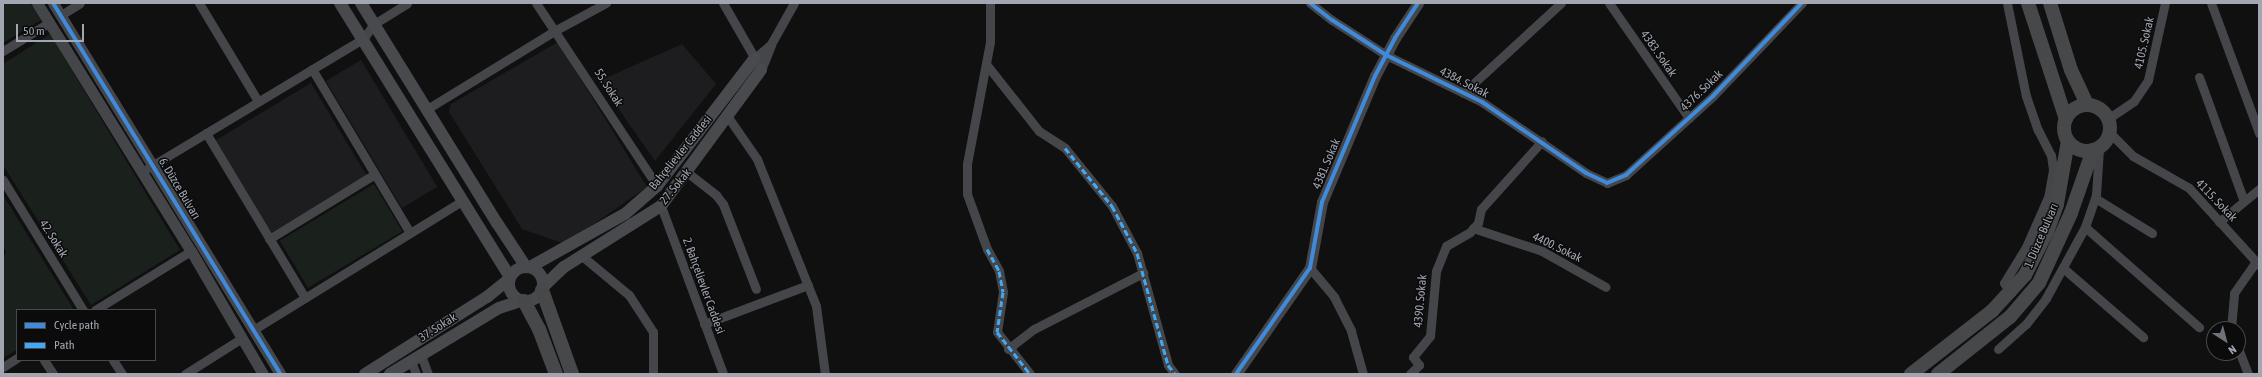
<!DOCTYPE html>
<html>
<head>
<meta charset="utf-8">
<style>
  body { margin:0 }
  #map { position:relative; width:2262px; height:377px; overflow:hidden; background:#101011; font-family:"Asap Condensed",sans-serif }
  div>[style] { position:absolute }
  .built>* { inset:0; background:#1d1d1f; transform-origin:0 0 }
  .green>* { inset:0; background:#1a201b; transform-origin:0 0 }
  .minor>* { height:9px; margin:-4.5px; padding:0 4.5px; transform-origin:4.5px; border-radius:4.5px; background:#444649 }
  .tertiary>* { height:11px; margin:-5.5px; padding:0 5.5px; transform-origin:5.5px; border-radius:5.5px; background:#444649 }
  .secondary>* { height:12px; margin:-6px; padding:0 6px; transform-origin:6px; border-radius:6px; background:#484a4d }
  .secondary>.ring { margin:-6px; padding:0; box-sizing:content-box; background:none; border:12px solid #484a4d; border-radius:50% }
  .primary>* { height:14px; margin:-7px; padding:0 7px; transform-origin:7px; border-radius:7px; background:#47484a }
  .primary>.ring { margin:-7px; padding:0; box-sizing:content-box; background:none; border:14px solid #47484a; border-radius:50% }
  .quiet>* { height:3px; margin-top:-1.5px; transform-origin:0; background:repeating-linear-gradient(90deg,#3fa9f5 0 6px,transparent 0 9px) }
  .cycleway>* { height:4px; margin:-2px; padding:0 2px; transform-origin:2px; border-radius:2px; background:#408adc }
  span { translate:-50% -50%; white-space:nowrap; text-align:center; line-height:1.15; -webkit-text-stroke:3px #0b0b0c; paint-order:stroke }
  .street-label { font-size:12px; color:#a1a6b1 }
  .frame { position:absolute; inset:0; border:4px solid #a1a6b1; pointer-events:none }
  .legend { position:absolute; left:16px; top:309px; width:140px; height:52px; box-sizing:border-box; background:#0b0b0c; border:1px solid #47494e; margin:0; padding:5px 7px; list-style:none; font-size:12px; color:#a1a6b1 }
  .legend li { display:flex; align-items:center; gap:8px; height:20px }
  .legend b { width:20px; border:1px solid #47494e }
  .north { position:absolute; left:2206px; top:321px; width:40px; height:40px; box-sizing:border-box; background:#0b0b0c; border:1px solid #47494e; border-radius:50%; rotate:144deg; font-size:11px; font-weight:700; line-height:16px; text-align:center; color:#a1a6b1 }
  .north::after { content:''; display:block; margin:auto; width:14px; height:18px; background:#6e7279; clip-path:polygon(50% 0,100% 100%,50% 72%,0 100%) }
  .scale { position:absolute; left:16px; top:24px; width:68px; height:18px; box-sizing:border-box; border:2px solid #a1a6b1; border-top:0; padding-left:5px; font-size:12px; line-height:14px; white-space:nowrap; color:#a1a6b1; -webkit-text-stroke:3px #0b0b0c; paint-order:stroke }
</style>
</head>
<body>
<div id="map">
  <div class="built">
    <i style="clip-path:polygon(558px 42px,647px 187px,565px 244px,522px 229px,449px 112px,451px 104px)"></i>
    <i style="clip-path:polygon(682px 44px,716px 84px,655px 161px,599px 81px)"></i>
    <i style="left:361px;top:60px;width:148px;height:41px;rotate:59deg"></i>
    <i style="left:311px;top:83px;width:108px;height:114px;rotate:59deg"></i>
  </div>
  <div class="green">
    <i style="clip-path:polygon(3px 3px,30px 3px,41px 20px,3px 43px)"></i>
    <i style="clip-path:polygon(50px 34px,180px 250px,91px 305px,3px 165px,3px 64px)"></i>
    <i style="left:374px;top:184px;width:55px;height:110px;rotate:59deg"></i>
    <i style="clip-path:polygon(3px 195px,74px 310px,17px 310px,17px 350px,3px 358px,3px 260px,6px 251px,3px 246px)"></i>
  </div>
  <div class="minor">
    <i style="left:199px;top:3px;width:114px;rotate:59deg"></i>
    <i style="left:536px;top:3px;width:219px;rotate:56.5deg"></i>
    <i style="left:723px;top:3px;width:68px;rotate:60deg"></i>
    <i style="left:990px;top:3px;width:39px;rotate:90deg"></i>
    <i style="left:990px;top:42px;width:124px;rotate:100.7deg"></i>
    <i style="left:967px;top:164px;width:30px;rotate:90deg"></i>
    <i style="left:967px;top:194px;width:59px;rotate:70deg"></i>
    <i style="left:987px;top:249px;width:25px;rotate:61deg"></i>
    <i style="left:999px;top:271px;width:21px;rotate:79deg"></i>
    <i style="left:1003px;top:292px;width:40px;rotate:98.5deg"></i>
    <i style="left:997px;top:332px;width:53px;rotate:51.8deg"></i>
    <i style="left:1310px;top:3px;width:28px;rotate:38deg"></i>
    <i style="left:1332px;top:20px;width:64px;rotate:32.9deg"></i>
    <i style="left:1386px;top:55px;width:107px;rotate:26.1deg"></i>
    <i style="left:1482px;top:102px;width:126px;rotate:34.3deg"></i>
    <i style="left:1586px;top:173px;width:23px;rotate:25deg"></i>
    <i style="left:1607px;top:183px;width:21px;rotate:-23deg"></i>
    <i style="left:1626px;top:175px;width:118px;rotate:-42.2deg"></i>
    <i style="left:1713px;top:96px;width:129px;rotate:-46.3deg"></i>
    <i style="left:1609px;top:3px;width:140px;rotate:55.2deg"></i>
    <i style="left:2007px;top:3px;width:95px;rotate:78.5deg"></i>
    <i style="left:2026px;top:96px;width:36px;rotate:71deg"></i>
    <i style="left:2038px;top:130px;width:28px;rotate:63deg"></i>
    <i style="left:2051px;top:155px;width:15px;rotate:82deg"></i>
    <i style="left:2053px;top:170px;width:27px;rotate:100deg"></i>
    <i style="left:2048px;top:197px;width:55px;rotate:113.7deg"></i>
    <i style="left:2026px;top:247px;width:42px;rotate:121.4deg"></i>
    <i style="left:2004px;top:283px;width:12px;rotate:55deg"></i>
    <i style="left:2211px;top:3px;width:139px;rotate:69.7deg"></i>
    <i style="left:61px;top:15px;width:22px;rotate:-32deg"></i>
    <i style="left:3px;top:51px;width:55px;rotate:-31.7deg"></i>
    <i style="left:755px;top:58px;width:21px;rotate:-41deg"></i>
    <i style="left:771px;top:44px;width:47px;rotate:-60.7deg"></i>
    <i style="left:986px;top:64px;width:85px;rotate:51.7deg"></i>
    <i style="left:1039px;top:131px;width:31px;rotate:33deg"></i>
    <i style="left:1065px;top:148px;width:75px;rotate:51deg"></i>
    <i style="left:1112px;top:206px;width:53px;rotate:62deg"></i>
    <i style="left:1137px;top:253px;width:116px;rotate:74.5deg"></i>
    <i style="left:1168px;top:365px;width:11px;rotate:52deg"></i>
    <i style="left:312px;top:69px;width:191px;rotate:59.1deg"></i>
    <i style="left:761px;top:70px;width:27px;rotate:-68deg"></i>
    <i style="left:2199px;top:77px;width:132px;rotate:70.1deg"></i>
    <i style="left:1463px;top:93px;width:133px;rotate:-42.6deg"></i>
    <i style="left:427px;top:109px;width:151px;rotate:-31.5deg"></i>
    <i style="left:556px;top:30px;width:57px;rotate:-28.4deg"></i>
    <i style="left:728px;top:117px;width:51px;rotate:55.4deg"></i>
    <i style="left:757px;top:159px;width:158px;rotate:68.1deg"></i>
    <i style="left:816px;top:306px;width:69px;rotate:82.5deg"></i>
    <i style="left:2109px;top:118px;width:30px;rotate:-34deg"></i>
    <i style="left:2134px;top:101px;width:25px;rotate:-56deg"></i>
    <i style="left:2148px;top:80px;width:79px;rotate:-77.6deg"></i>
    <i style="left:206px;top:133px;width:192px;rotate:59deg"></i>
    <i style="left:2110px;top:133px;width:33px;rotate:45deg"></i>
    <i style="left:2133px;top:156px;width:64px;rotate:29.7deg"></i>
    <i style="left:2189px;top:188px;width:104px;rotate:47.7deg"></i>
    <i style="left:148px;top:168px;width:251px;rotate:-31deg"></i>
    <i style="left:363px;top:39px;width:19px;rotate:-54deg"></i>
    <i style="left:374px;top:24px;width:39px;rotate:-32deg"></i>
    <i style="left:688px;top:173px;width:36px;rotate:38deg"></i>
    <i style="left:716px;top:195px;width:11px;rotate:52deg"></i>
    <i style="left:723px;top:204px;width:91px;rotate:68.8deg"></i>
    <i style="left:3px;top:180px;width:153px;rotate:58.4deg"></i>
    <i style="left:2095px;top:198px;width:67px;rotate:31.6deg"></i>
    <i style="left:661px;top:206px;width:179px;rotate:69.7deg"></i>
    <i style="left:2219px;top:222px;width:52px;rotate:-39.5deg"></i>
    <i style="left:2085px;top:227px;width:152px;rotate:41.3deg"></i>
    <i style="left:1473px;top:228px;width:73px;rotate:18.4deg"></i>
    <i style="left:1542px;top:251px;width:73px;rotate:29.4deg"></i>
    <i style="left:269px;top:239px;width:124px;rotate:-31.5deg"></i>
    <i style="left:582px;top:256px;width:61px;rotate:39.7deg"></i>
    <i style="left:629px;top:295px;width:44px;rotate:57deg"></i>
    <i style="left:653px;top:332px;width:42px;rotate:90deg"></i>
    <i style="left:1310px;top:268px;width:38px;rotate:50deg"></i>
    <i style="left:1334px;top:297px;width:38px;rotate:63deg"></i>
    <i style="left:1351px;top:331px;width:45px;rotate:74.4deg"></i>
    <i style="left:2063px;top:268px;width:106px;rotate:40.8deg"></i>
    <i style="left:95px;top:310px;width:113px;rotate:-31.6deg"></i>
    <i style="left:704px;top:324px;width:111px;rotate:-20.6deg"></i>
    <i style="left:2231px;top:329px;width:36px;rotate:-85deg"></i>
    <i style="left:2234px;top:293px;width:38px;rotate:-55deg"></i>
    <i style="left:253px;top:330px;width:246px;rotate:-31.7deg"></i>
    <i style="left:2238px;top:348px;width:28px;rotate:69deg"></i>
    <i style="left:1008px;top:349px;width:33px;rotate:-38deg"></i>
    <i style="left:1034px;top:329px;width:123px;rotate:-27.2deg"></i>
    <i style="left:1998px;top:349px;width:38px;rotate:-42deg"></i>
    <i style="left:2026px;top:324px;width:33px;rotate:-52deg"></i>
    <i style="left:2046px;top:298px;width:81px;rotate:-61.2deg"></i>
    <i style="left:2085px;top:227px;width:34px;rotate:-71deg"></i>
    <i style="left:2096px;top:195px;width:47px;rotate:-86.3deg"></i>
    <i style="left:421px;top:355px;width:20px;rotate:70deg"></i>
    <i style="left:44px;top:360px;width:17px;rotate:57deg"></i>
    <i style="left:113px;top:360px;width:17px;rotate:57deg"></i>
    <i style="left:411px;top:361px;width:14px;rotate:69deg"></i>
    <i style="left:3px;top:367px;width:17px;rotate:-33deg"></i>
    <i style="left:185px;top:374px;width:67px;rotate:-32.3deg"></i>
    <i style="left:1410px;top:374px;width:13px;rotate:-45deg"></i>
    <i style="left:1419px;top:365px;width:10px;rotate:-127deg"></i>
    <i style="left:1413px;top:357px;width:27px;rotate:-51deg"></i>
    <i style="left:1430px;top:336px;width:65px;rotate:-84.7deg"></i>
    <i style="left:1436px;top:271px;width:27px;rotate:-68deg"></i>
    <i style="left:1446px;top:246px;width:28px;rotate:-30deg"></i>
    <i style="left:1470px;top:232px;width:12px;rotate:-48deg"></i>
    <i style="left:1478px;top:223px;width:14px;rotate:-78deg"></i>
    <i style="left:1481px;top:209px;width:91px;rotate:-48.1deg"></i>
  </div>
  <div class="tertiary">
    <i style="left:37px;top:3px;width:292px;rotate:58.2deg"></i>
    <i style="left:191px;top:251px;width:143px;rotate:59.7deg"></i>
    <i style="left:53px;top:3px;width:435px;rotate:58.5deg"></i>
    <i style="left:1236px;top:374px;width:129px;rotate:-55.1deg"></i>
    <i style="left:1310px;top:268px;width:67px;rotate:-79.7deg"></i>
    <i style="left:1322px;top:202px;width:137px;rotate:-67.2deg"></i>
    <i style="left:1375px;top:76px;width:43px;rotate:-62.2deg"></i>
    <i style="left:1395px;top:38px;width:42px;rotate:-56.7deg"></i>
  </div>
  <div class="secondary">
    <i style="left:340px;top:3px;width:322px;rotate:58.2deg"></i>
    <i style="left:361px;top:3px;width:259px;rotate:58.3deg"></i>
    <i style="left:497px;top:223px;width:53px;rotate:56.6deg"></i>
    <i class="ring" style="left:509px;top:267px;width:22px;height:22px"></i>
    <i style="left:530px;top:267px;width:109px;rotate:-29.2deg"></i>
    <i style="left:625px;top:214px;width:43px;rotate:-41.2deg"></i>
    <i style="left:657px;top:186px;width:161px;rotate:-52.6deg"></i>
    <i style="left:543px;top:287px;width:29px;rotate:-44deg"></i>
    <i style="left:564px;top:267px;width:115px;rotate:-32.2deg"></i>
    <i style="left:661px;top:206px;width:169px;rotate:-53.7deg"></i>
    <i style="left:365px;top:374px;width:144px;rotate:-32.3deg"></i>
    <i style="left:487px;top:297px;width:28px;rotate:-39deg"></i>
    <i style="left:390px;top:374px;width:127px;rotate:-31.2deg"></i>
    <i style="left:499px;top:308px;width:23px;rotate:-18deg"></i>
  </div>
  <div class="primary">
    <i style="left:2028px;top:3px;width:122px;rotate:71.9deg"></i>
    <i style="left:2050px;top:3px;width:70px;rotate:72.6deg"></i>
    <i style="left:2071px;top:70px;width:38px;rotate:65deg"></i>
    <i class="ring" style="left:2064px;top:105px;width:32px;height:32px"></i>
    <i style="left:542px;top:290px;width:89px;rotate:70.3deg"></i>
    <i style="left:524px;top:301px;width:32px;rotate:62deg"></i>
    <i style="left:539px;top:329px;width:48px;rotate:69.3deg"></i>
    <i style="left:1911px;top:374px;width:103px;rotate:-37.9deg"></i>
    <i style="left:1992px;top:311px;width:49px;rotate:-47.5deg"></i>
    <i style="left:2025px;top:275px;width:48px;rotate:-62.9deg"></i>
    <i style="left:2047px;top:232px;width:30px;rotate:-70deg"></i>
    <i style="left:2057px;top:204px;width:64px;rotate:-80.1deg"></i>
    <i style="left:1938px;top:374px;width:92px;rotate:-38.4deg"></i>
    <i style="left:2010px;top:317px;width:45px;rotate:-49.5deg"></i>
    <i style="left:2039px;top:283px;width:77px;rotate:-65.4deg"></i>
    <i style="left:2071px;top:213px;width:67px;rotate:-70.8deg"></i>
  </div>
  <div class="quiet">
    <i style="left:1065px;top:148px;width:75px;rotate:51deg"></i>
    <i style="left:1112px;top:206px;width:53px;rotate:62deg"></i>
    <i style="left:1137px;top:253px;width:116px;rotate:74.5deg"></i>
    <i style="left:1168px;top:365px;width:11px;rotate:52deg"></i>
    <i style="left:987px;top:249px;width:25px;rotate:61deg"></i>
    <i style="left:999px;top:271px;width:21px;rotate:79deg"></i>
    <i style="left:1003px;top:292px;width:40px;rotate:98.5deg"></i>
    <i style="left:997px;top:332px;width:53px;rotate:51.8deg"></i>
  </div>
  <div class="cycleway">
    <i style="left:53px;top:3px;width:435px;rotate:58.5deg"></i>
    <i style="left:1310px;top:3px;width:28px;rotate:38deg"></i>
    <i style="left:1332px;top:20px;width:64px;rotate:32.9deg"></i>
    <i style="left:1386px;top:55px;width:107px;rotate:26.1deg"></i>
    <i style="left:1482px;top:102px;width:126px;rotate:34.3deg"></i>
    <i style="left:1586px;top:173px;width:23px;rotate:25deg"></i>
    <i style="left:1607px;top:183px;width:21px;rotate:-23deg"></i>
    <i style="left:1626px;top:175px;width:118px;rotate:-42.2deg"></i>
    <i style="left:1713px;top:96px;width:129px;rotate:-46.3deg"></i>
    <i style="left:1236px;top:374px;width:129px;rotate:-55.1deg"></i>
    <i style="left:1310px;top:268px;width:67px;rotate:-79.7deg"></i>
    <i style="left:1322px;top:202px;width:137px;rotate:-67.2deg"></i>
    <i style="left:1375px;top:76px;width:43px;rotate:-62.2deg"></i>
    <i style="left:1395px;top:38px;width:42px;rotate:-56.7deg"></i>
  </div>
  <div class="street-label">
    <span style="left:2145px;top:43px;rotate:-77deg">4105. Sokak</span>
    <span style="left:1658px;top:54px;rotate:55deg">4383. Sokak</span>
    <span style="left:1464px;top:83px;rotate:27deg">4384. Sokak</span>
    <span style="left:608px;top:88px;rotate:57deg">55. Sokak</span>
    <span style="left:1702px;top:91px;rotate:-44deg">4376. Sokak</span>
    <span style="left:681px;top:153px;rotate:-51deg">Bahçelievler Caddesi</span>
    <span style="left:1327px;top:164px;rotate:-67deg">4381. Sokak</span>
    <span style="left:676px;top:187px;rotate:-51deg">27. Sokak</span>
    <span style="left:179px;top:189px;rotate:59deg">6. Düzce Bulvarı</span>
    <span style="left:2216px;top:201px;rotate:46deg">4115. Sokak</span>
    <span style="left:2042px;top:236px;rotate:-67deg">1. Düzce Bulvarı</span>
    <span style="left:53px;top:239px;rotate:58deg">42. Sokak</span>
    <span style="left:1557px;top:248px;rotate:26deg">4400. Sokak</span>
    <span style="left:703px;top:286px;rotate:70deg">2. Bahçelievler Caddesi</span>
    <span style="left:1421px;top:301px;rotate:-85deg">4390. Sokak</span>
    <span style="left:438px;top:328px;rotate:-32deg">37. Sokak</span>
  </div>
  <div class="frame"></div>
  <ul class="legend">
  <li><b style="height:5px;background:#408adc"></b>Cycle path</li>
  <li><b style="height:5px;background:#3fa9f5"></b>Path</li>
  </ul>
  <div class="north">N</div>
  <div class="scale">50 m</div>
</div>
</body>
</html>
